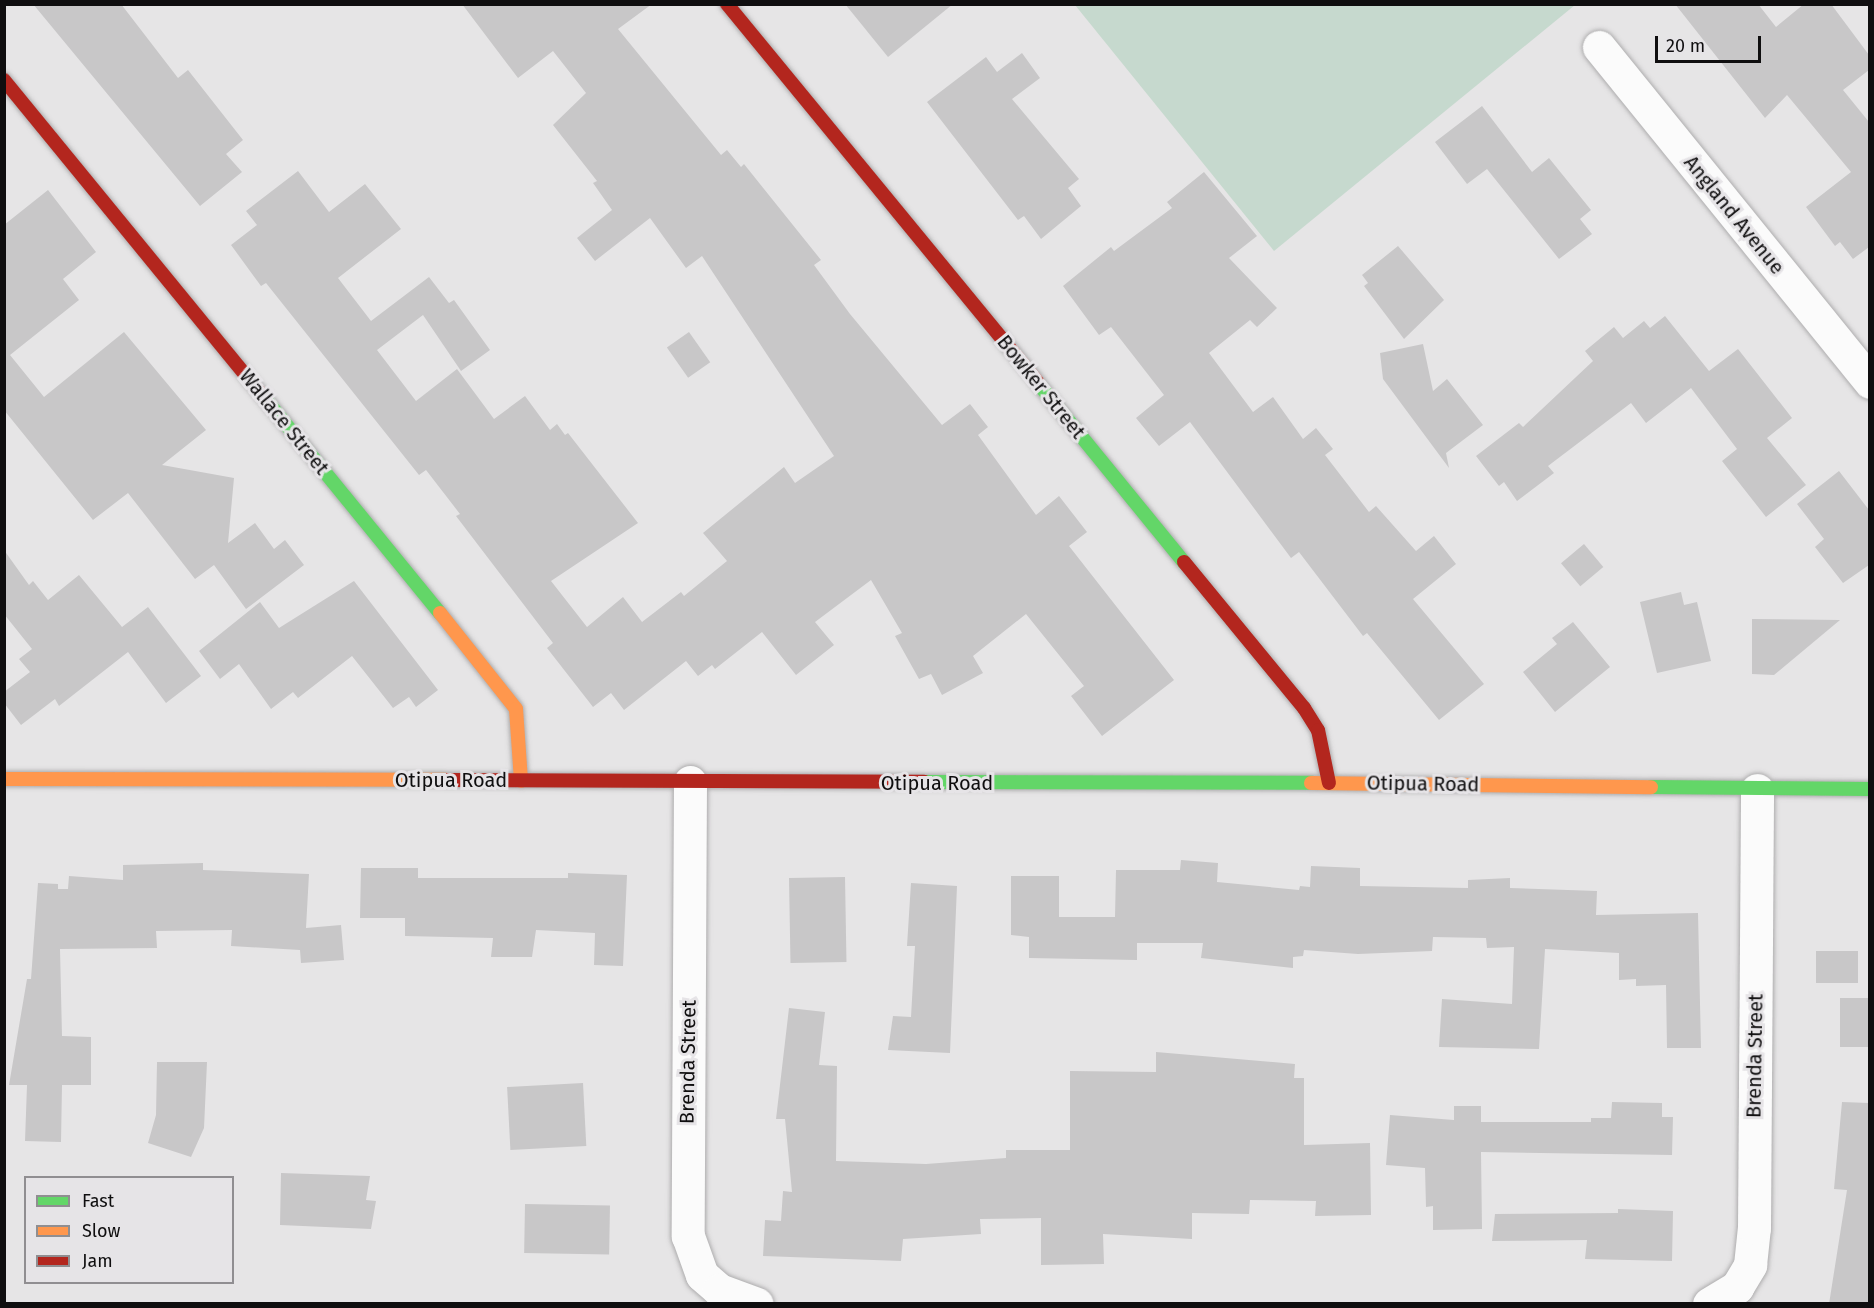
<!DOCTYPE html>
<html>
<head>
<meta charset="utf-8">
<style>
  body { margin:0 }
  #map { position:relative; width:1874px; height:1308px; overflow:hidden; background:#e6e5e6; font-family:"Fira Sans",sans-serif }
  div>[style] { position:absolute }
  .green>* { inset:0; background:#c6d9ce }
  .building>* { inset:0; background:#c8c7c8; transform-origin:0 0 }
  .roads { filter:drop-shadow(0 0 2px #aeadae) drop-shadow(0 0 2px #aeadae) }
  .street>* { height:33px; margin:-16.5px; padding:0 16.5px; transform-origin:16.5px; border-radius:16.5px; background:#fbfbfb }
  .fast>* { height:14px; margin:-7px; padding:0 7px; transform-origin:7px; border-radius:7px; background:#63d668 }
  .slow>* { height:14px; margin:-7px; padding:0 7px; transform-origin:7px; border-radius:7px; background:#ff974d }
  .jam>* { height:14px; margin:-7px; padding:0 7px; transform-origin:7px; border-radius:7px; background:#b3261e }
  span { translate:-50% -50%; white-space:nowrap; text-align:center; line-height:1.15; -webkit-text-stroke:6px #e6e4e7; paint-order:stroke }
  .street-label { font-size:20px; color:#0f0e0f }
  .frame { position:absolute; inset:0; border:6px solid #0f0e0f; pointer-events:none }
  .legend { position:absolute; left:24px; top:1176px; width:210px; height:108px; box-sizing:border-box; background:#e6e4e7; border:2px solid #908e91; margin:0; padding:8px 10px; list-style:none; font-size:18px; color:#0f0e0f }
  .legend li { display:flex; align-items:center; gap:12px; height:30px }
  .legend b { width:30px; border:2px solid #908e91 }
  .scale { position:absolute; left:1655px; top:36px; width:106px; height:27px; box-sizing:border-box; border:3px solid #0f0e0f; border-top:0; padding-left:8px; font-size:18px; line-height:21px; white-space:nowrap; color:#0f0e0f; -webkit-text-stroke:4px #e6e4e7; paint-order:stroke }
</style>
</head>
<body>
<div id="map">
  <div class="green">
    <i style="clip-path:polygon(1075px 5px,1575px 5px,1274px 251px)"></i>
  </div>
  <div class="building">
    <i style="clip-path:polygon(33px 4px,121px 4px,178px 78px,188px 70px,243px 140px,226px 154px,242px 172px,200px 206px)"></i>
    <i style="clip-path:polygon(462px 4px,652px 4px,618px 29px,721px 155px,727px 150px,741px 167px,744px 164px,821px 260px,814px 265px,850px 314px,942px 425px,970px 404px,988px 427px,978px 435px,1036px 515px,1059px 496px,1087px 532px,1069px 546px,1174px 680px,1102px 736px,1071px 696px,1084px 686px,1026px 614px,973px 656px,983px 673px,942px 695px,931px 674px,919px 679px,895px 636px,902px 633px,871px 580px,815px 622px,834px 645px,796px 675px,762px 632px,715px 669px,712px 665px,698px 676px,686px 661px,624px 710px,611px 693px,593px 707px,547px 648px,553px 643px,456px 516px,460px 514px,426px 470px,419px 475px,266px 283px,261px 286px,231px 245px,257px 225px,246px 211px,298px 171px,329px 212px,365px 184px,401px 229px,338px 278px,371px 321px,429px 277px,449px 303px,454px 300px,490px 350px,461px 371px,423px 315px,377px 350px,416px 401px,457px 369px,494px 419px,525px 396px,550px 430px,557px 424px,565px 435px,568px 433px,638px 523px,551px 581px,587px 627px,623px 597px,642px 622px,681px 592px,684px 596px,727px 561px,703px 533px,784px 467px,795px 483px,834px 456px,702px 256px,686px 268px,650px 218px,595px 261px,577px 238px,612px 210px,593px 183px,597px 181px,553px 125px,586px 93px,553px 51px,518px 78px)"></i>
    <i style="clip-path:polygon(845px 4px,953px 4px,888px 57px)"></i>
    <i style="clip-path:polygon(1675px 4px,1758px 4px,1776px 27px,1804px 4px,1831px 4px,1869px 55px,1869px 70px,1843px 90px,1869px 122px,1869px 247px,1853px 259px,1840px 242px,1835px 246px,1806px 207px,1851px 172px,1787px 95px,1765px 118px)"></i>
    <i style="clip-path:polygon(1022px 53px,1040px 78px,1012px 99px,1079px 179px,1068px 188px,1081px 206px,1041px 239px,1024px 216px,1018px 220px,927px 102px,986px 57px,997px 72px)"></i>
    <i style="clip-path:polygon(1482px 106px,1532px 172px,1549px 158px,1591px 210px,1580px 219px,1592px 234px,1559px 259px,1487px 169px,1467px 184px,1435px 142px)"></i>
    <i style="clip-path:polygon(1204px 172px,1257px 236px,1229px 258px,1277px 308px,1257px 327px,1250px 320px,1209px 353px,1253px 412px,1273px 397px,1303px 439px,1316px 428px,1333px 449px,1325px 455px,1369px 512px,1376px 506px,1416px 551px,1434px 536px,1456px 564px,1413px 599px,1484px 684px,1439px 720px,1367px 633px,1363px 636px,1299px 552px,1291px 558px,1190px 422px,1159px 446px,1136px 418px,1164px 395px,1111px 327px,1099px 335px,1063px 286px,1111px 247px,1114px 251px,1172px 208px,1167px 202px)"></i>
    <i style="clip-path:polygon(48px 190px,96px 252px,63px 279px,79px 300px,10px 355px,44px 397px,124px 332px,206px 430px,162px 465px,234px 478px,228px 543px,255px 523px,274px 549px,285px 540px,304px 565px,246px 609px,214px 565px,195px 579px,128px 493px,93px 520px,4px 410px,4px 225px)"></i>
    <i style="clip-path:polygon(1398px 246px,1444px 300px,1404px 339px,1364px 286px,1368px 283px,1362px 275px)"></i>
    <i style="clip-path:polygon(1665px 316px,1709px 371px,1738px 349px,1792px 418px,1767px 438px,1806px 485px,1766px 517px,1722px 461px,1737px 449px,1691px 388px,1646px 423px,1631px 403px,1548px 466px,1554px 473px,1517px 501px,1504px 482px,1499px 486px,1476px 456px,1519px 423px,1523px 427px,1593px 361px,1585px 351px,1614px 327px,1623px 338px,1644px 321px,1650px 328px)"></i>
    <i style="left:689px;top:332px;width:37px;height:27px;rotate:55deg"></i>
    <i style="clip-path:polygon(1423px 344px,1433px 391px,1447px 379px,1483px 425px,1446px 453px,1449px 468px,1383px 379px,1380px 353px)"></i>
    <i style="clip-path:polygon(1839px 471px,1869px 510px,1869px 565px,1843px 583px,1815px 547px,1824px 539px,1797px 504px)"></i>
    <i style="left:1584px;top:544px;width:30px;height:30px;rotate:50deg"></i>
    <i style="clip-path:polygon(4px 550px,29px 585px,33px 581px,48px 600px,79px 575px,122px 627px,148px 607px,201px 676px,166px 703px,128px 652px,59px 706px,55px 699px,21px 725px,4px 703px,4px 692px,30px 672px,19px 659px,32px 649px,4px 614px)"></i>
    <i style="clip-path:polygon(354px 581px,438px 690px,416px 707px,409px 697px,393px 708px,352px 656px,298px 698px,293px 692px,271px 709px,239px 664px,220px 679px,199px 651px,260px 602px,279px 628px)"></i>
    <i style="clip-path:polygon(1681px 592px,1684px 605px,1697px 602px,1711px 661px,1657px 673px,1640px 602px)"></i>
    <i style="clip-path:polygon(1752px 619px,1840px 620px,1774px 675px,1752px 674px)"></i>
    <i style="clip-path:polygon(1573px 622px,1610px 667px,1555px 712px,1523px 672px,1557px 644px,1552px 638px)"></i>
    <i style="clip-path:polygon(1181px 860px,1218px 863px,1217px 882px,1299px 890px,1300px 886px,1310px 887px,1311px 866px,1360px 868px,1360px 886px,1468px 888px,1468px 880px,1510px 878px,1510px 888px,1597px 891px,1596px 915px,1698px 913px,1701px 1048px,1667px 1048px,1666px 985px,1636px 986px,1636px 979px,1619px 980px,1619px 953px,1545px 949px,1539px 1049px,1439px 1047px,1442px 999px,1512px 1004px,1514px 947px,1487px 948px,1486px 938px,1433px 937px,1432px 951px,1358px 954px,1304px 950px,1303px 956px,1293px 957px,1293px 968px,1201px 958px,1203px 943px,1137px 943px,1137px 960px,1029px 958px,1029px 937px,1011px 935px,1011px 876px,1059px 876px,1059px 917px,1115px 917px,1116px 870px,1180px 870px)"></i>
    <i style="clip-path:polygon(203px 863px,203px 870px,309px 874px,306px 928px,341px 925px,344px 960px,301px 963px,300px 950px,231px 946px,232px 930px,156px 931px,157px 948px,60px 949px,62px 1036px,91px 1037px,91px 1085px,62px 1085px,61px 1142px,25px 1141px,27px 1085px,9px 1085px,27px 979px,31px 979px,38px 883px,58px 884px,58px 889px,68px 889px,69px 876px,123px 880px,123px 865px)"></i>
    <i style="clip-path:polygon(361px 868px,418px 868px,418px 878px,568px 878px,568px 873px,627px 875px,623px 966px,594px 965px,595px 933px,536px 930px,532px 957px,491px 957px,493px 938px,405px 936px,405px 918px,360px 918px)"></i>
    <i style="left:845px;top:877px;width:85px;height:56px;rotate:89deg"></i>
    <i style="clip-path:polygon(911px 883px,957px 886px,950px 1053px,888px 1050px,893px 1016px,911px 1017px,915px 946px,907px 946px)"></i>
    <i style="left:1858px;top:951px;width:32px;height:42px;rotate:90deg"></i>
    <i style="left:1840px;top:998px;width:29px;height:49px"></i>
    <i style="clip-path:polygon(789px 1008px,825px 1012px,819px 1065px,837px 1066px,836px 1161px,926px 1164px,1006px 1158px,1006px 1150px,1070px 1150px,1070px 1071px,1156px 1072px,1156px 1052px,1295px 1064px,1294px 1078px,1304px 1078px,1304px 1145px,1370px 1143px,1371px 1215px,1315px 1216px,1316px 1201px,1250px 1200px,1249px 1214px,1192px 1213px,1192px 1239px,1103px 1234px,1104px 1264px,1041px 1265px,1041px 1218px,980px 1219px,981px 1234px,903px 1239px,901px 1261px,763px 1256px,765px 1220px,781px 1221px,783px 1191px,792px 1192px,785px 1119px,776px 1119px)"></i>
    <i style="clip-path:polygon(157px 1062px,207px 1062px,204px 1128px,191px 1157px,148px 1143px,156px 1115px)"></i>
    <i style="left:583px;top:1083px;width:63px;height:76px;rotate:87deg"></i>
    <i style="clip-path:polygon(1612px 1102px,1662px 1103px,1662px 1117px,1673px 1117px,1672px 1155px,1481px 1152px,1482px 1229px,1433px 1230px,1433px 1206px,1426px 1207px,1425px 1168px,1386px 1165px,1390px 1115px,1454px 1120px,1454px 1106px,1481px 1106px,1481px 1122px,1591px 1122px,1591px 1118px,1611px 1118px)"></i>
    <i style="clip-path:polygon(1842px 1102px,1869px 1103px,1869px 1304px,1829px 1304px,1847px 1190px,1834px 1189px)"></i>
    <i style="clip-path:polygon(281px 1173px,370px 1176px,366px 1200px,376px 1201px,371px 1229px,280px 1225px)"></i>
    <i style="left:525px;top:1204px;width:85px;height:49px;rotate:1deg"></i>
    <i style="clip-path:polygon(1618px 1209px,1673px 1211px,1672px 1261px,1585px 1259px,1587px 1240px,1492px 1241px,1495px 1214px,1618px 1213px)"></i>
  </div>
  <div class="roads">
    <div class="street">
      <i style="left:1599px;top:47px;width:431px;rotate:51deg"></i>
      <i style="left:690px;top:782px;width:454px;rotate:90.3deg"></i>
      <i style="left:688px;top:1236px;width:41px;rotate:70.3deg"></i>
      <i style="left:702px;top:1275px;width:23px;rotate:41deg"></i>
      <i style="left:719px;top:1290px;width:40px;rotate:20.2deg"></i>
      <i style="left:1709px;top:1304px;width:33px;rotate:-31deg"></i>
      <i style="left:1737px;top:1287px;width:26px;rotate:-59deg"></i>
      <i style="left:1750px;top:1265px;width:37px;rotate:-84deg"></i>
      <i style="left:1754px;top:1228px;width:438px;rotate:-89.6deg"></i>
    </div>
    <div class="fast">
      <i style="left:1037px;top:382px;width:232px;rotate:50.8deg"></i>
      <i style="left:262px;top:395px;width:281px;rotate:50.8deg"></i>
      <i style="left:924px;top:782px;width:387px;rotate:0.1deg"></i>
      <i style="left:1651px;top:787px;width:219px;rotate:0.5deg"></i>
    </div>
    <div class="slow">
      <i style="left:440px;top:613px;width:122px;rotate:51.6deg"></i>
      <i style="left:516px;top:709px;width:72px;rotate:86deg"></i>
      <i style="left:4px;top:779px;width:442px;rotate:0.1deg"></i>
      <i style="left:1311px;top:783px;width:340px;rotate:0.7deg"></i>
    </div>
    <div class="jam">
      <i style="left:727px;top:4px;width:489px;rotate:50.6deg"></i>
      <i style="left:4px;top:80px;width:407px;rotate:50.7deg"></i>
      <i style="left:1184px;top:562px;width:189px;rotate:50.6deg"></i>
      <i style="left:1304px;top:708px;width:26px;rotate:58deg"></i>
      <i style="left:1318px;top:730px;width:54px;rotate:78.3deg"></i>
      <i style="left:446px;top:780px;width:478px;rotate:0.2deg"></i>
    </div>
  </div>
  <div class="street-label">
    <span style="left:1734px;top:215px;rotate:51deg">Angland Avenue</span>
    <span style="left:1041px;top:387px;rotate:51deg">Bowker Street</span>
    <span style="left:284px;top:422px;rotate:51deg">Wallace Street</span>
    <span style="left:451px;top:780px">Otipua Road</span>
    <span style="left:937px;top:783px">Otipua Road</span>
    <span style="left:1423px;top:784px;rotate:1deg">Otipua Road</span>
    <span style="left:1755px;top:1056px;rotate:-89deg">Brenda Street</span>
    <span style="left:688px;top:1062px;rotate:-89deg">Brenda Street</span>
  </div>
  <div class="frame"></div>
  <ul class="legend">
  <li><b style="height:8px;background:#63d668"></b>Fast</li>
  <li><b style="height:8px;background:#ff974d"></b>Slow</li>
  <li><b style="height:8px;background:#b3261e"></b>Jam</li>
  </ul>
  <div class="scale">20 m</div>
</div>
</body>
</html>
